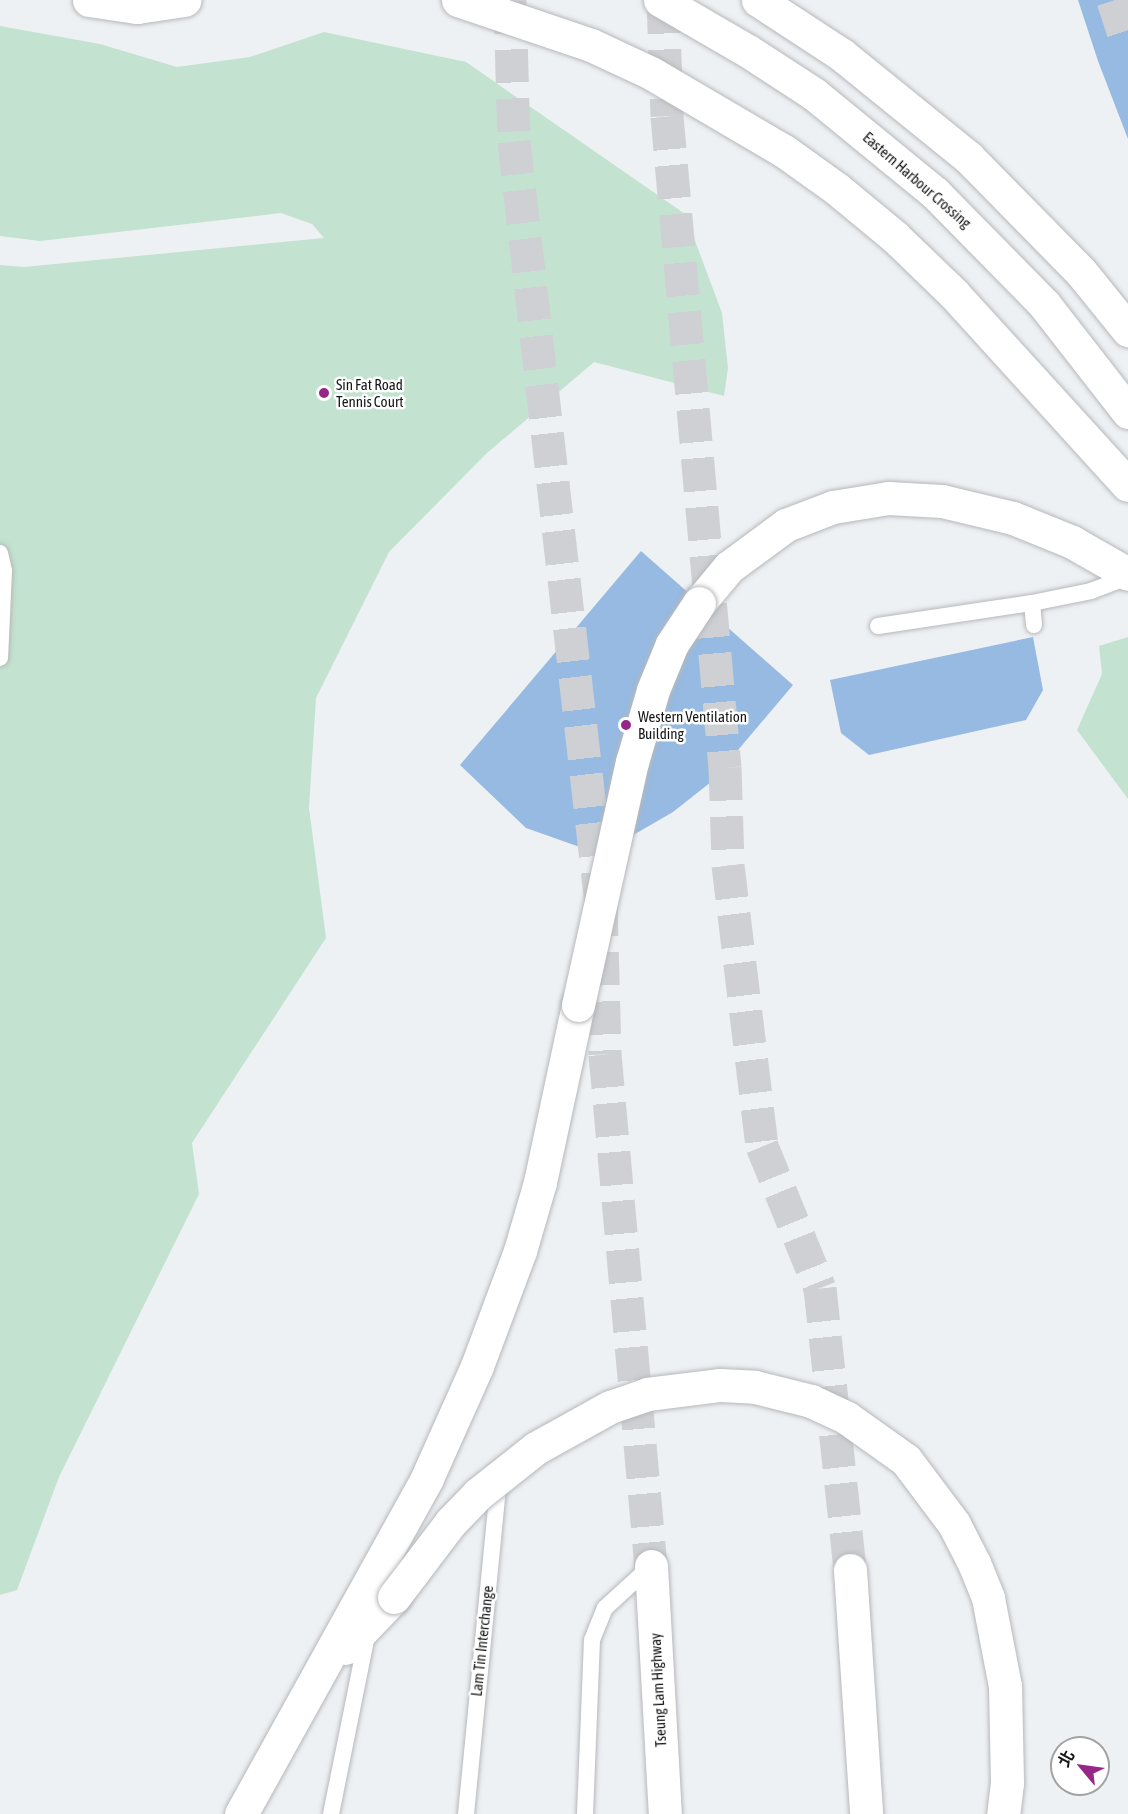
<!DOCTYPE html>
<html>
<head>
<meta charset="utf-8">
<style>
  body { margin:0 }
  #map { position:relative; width:1128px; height:1814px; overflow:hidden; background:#eef1f4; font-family:"Asap Condensed","Noto Sans TC",sans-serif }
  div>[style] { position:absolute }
  .green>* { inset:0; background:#c3e2cf }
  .building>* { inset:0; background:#96bae1 }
  .highway-tunnel>* { height:33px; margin-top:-16.5px; transform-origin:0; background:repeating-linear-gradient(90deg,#ced0d3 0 33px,transparent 0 49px) }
  .roads { filter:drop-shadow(0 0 2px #b6b8bb) drop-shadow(0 0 2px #b6b8bb) }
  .lane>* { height:16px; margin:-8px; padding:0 8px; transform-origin:8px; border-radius:8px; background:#fff }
  .secondary>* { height:33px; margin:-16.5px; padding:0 16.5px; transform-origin:16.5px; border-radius:16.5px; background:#fff }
  .highway>* { height:33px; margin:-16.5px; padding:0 16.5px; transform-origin:16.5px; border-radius:16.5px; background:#fff }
  .bridges { filter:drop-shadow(0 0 2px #b6b8bb) drop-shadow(0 0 2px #b6b8bb) }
  .highway-bridge>* { height:33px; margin:-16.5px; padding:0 16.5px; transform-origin:16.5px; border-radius:16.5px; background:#fff }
  .dots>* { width:16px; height:16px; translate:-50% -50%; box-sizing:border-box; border:3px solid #fff; border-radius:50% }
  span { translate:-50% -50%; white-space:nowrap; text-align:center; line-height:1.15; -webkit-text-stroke:5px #fff; paint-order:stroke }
  .street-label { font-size:15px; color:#161718 }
  .poi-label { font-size:15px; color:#161718 }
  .left { translate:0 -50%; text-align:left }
  .north { position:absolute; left:1050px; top:1736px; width:60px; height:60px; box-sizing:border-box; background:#fff; border:2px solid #a2a2a3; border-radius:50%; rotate:299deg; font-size:16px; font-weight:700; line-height:24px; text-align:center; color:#161718 }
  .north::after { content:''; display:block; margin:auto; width:21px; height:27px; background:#962787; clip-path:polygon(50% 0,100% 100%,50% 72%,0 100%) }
</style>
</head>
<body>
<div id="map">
  <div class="green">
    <i style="clip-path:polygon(0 26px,100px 44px,177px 67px,250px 57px,324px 32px,466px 62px,685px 214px,722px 313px,728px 368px,724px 396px,594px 362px,487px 453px,389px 552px,316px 698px,309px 808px,326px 938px,192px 1143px,199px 1194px,59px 1477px,17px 1590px,0 1595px,0 265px,24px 267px,324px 238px,312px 224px,281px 213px,40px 241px,0 236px)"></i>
    <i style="clip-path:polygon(1128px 637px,1128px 799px,1077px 730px,1102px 674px,1099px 646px)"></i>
  </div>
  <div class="building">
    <i style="clip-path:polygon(1078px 0,1128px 0,1128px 139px,1098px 61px)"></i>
    <i style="clip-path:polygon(641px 551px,793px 685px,711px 782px,673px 812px,628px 838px,577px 846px,526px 828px,460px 765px)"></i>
    <i style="clip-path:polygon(1033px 637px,1043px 690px,1026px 720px,869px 755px,841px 733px,830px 680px)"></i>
  </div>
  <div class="highway-tunnel">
    <i style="left:510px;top:0;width:141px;rotate:88.4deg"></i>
    <i style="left:514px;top:141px;width:767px;rotate:83.49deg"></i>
    <i style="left:601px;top:903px;width:151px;rotate:88.5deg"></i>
    <i style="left:605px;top:1054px;width:514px;rotate:84.87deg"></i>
    <i style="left:663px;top:0;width:116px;rotate:88deg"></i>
    <i style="left:667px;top:116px;width:654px;rotate:84.91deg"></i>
    <i style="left:725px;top:767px;width:98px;rotate:88.2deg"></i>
    <i style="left:728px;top:865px;width:283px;rotate:83.1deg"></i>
    <i style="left:762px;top:1146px;width:153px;rotate:67.8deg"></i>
    <i style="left:820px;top:1288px;width:284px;rotate:83.9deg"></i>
    <i style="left:1113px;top:0;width:48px;rotate:71.9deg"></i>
  </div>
  <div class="roads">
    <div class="lane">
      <i style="left:0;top:553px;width:18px;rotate:77deg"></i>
      <i style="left:4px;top:571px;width:87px;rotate:92.6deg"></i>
      <i style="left:1034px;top:625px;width:22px;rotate:-95deg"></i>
      <i style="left:1032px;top:603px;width:60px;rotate:-11.5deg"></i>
      <i style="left:1091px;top:591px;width:40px;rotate:-21deg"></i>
      <i style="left:878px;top:626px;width:156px;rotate:-8.5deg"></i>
      <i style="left:331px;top:1814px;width:187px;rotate:-78.6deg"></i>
      <i style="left:466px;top:1814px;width:338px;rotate:-84.4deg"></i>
      <i style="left:585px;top:1814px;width:174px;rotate:-87.7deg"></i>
      <i style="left:592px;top:1640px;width:35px;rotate:-68deg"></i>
      <i style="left:605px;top:1608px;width:62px;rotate:-42.4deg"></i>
    </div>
    <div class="secondary">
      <i style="left:89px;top:0;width:49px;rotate:8.3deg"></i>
      <i style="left:137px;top:7px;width:48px;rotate:-8.5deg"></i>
    </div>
    <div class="highway">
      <i style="left:458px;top:0;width:140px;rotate:18.7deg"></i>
      <i style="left:591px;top:45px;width:66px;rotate:25deg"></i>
      <i style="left:651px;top:73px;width:154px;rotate:30.4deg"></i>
      <i style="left:784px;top:151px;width:65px;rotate:35.6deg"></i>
      <i style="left:837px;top:189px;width:75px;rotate:39.6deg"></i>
      <i style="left:895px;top:237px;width:82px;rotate:44deg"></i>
      <i style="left:954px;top:294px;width:258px;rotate:47.7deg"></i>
      <i style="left:660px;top:0;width:102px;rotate:30.1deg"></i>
      <i style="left:748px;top:51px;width:79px;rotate:33.1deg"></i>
      <i style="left:814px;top:94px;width:156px;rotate:39.3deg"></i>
      <i style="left:935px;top:193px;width:156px;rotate:45.5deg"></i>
      <i style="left:1044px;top:304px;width:137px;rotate:52.1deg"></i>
      <i style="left:758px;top:0;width:100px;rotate:33.2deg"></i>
      <i style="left:842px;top:55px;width:162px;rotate:39deg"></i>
      <i style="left:968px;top:157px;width:161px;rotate:45.5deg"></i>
      <i style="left:1081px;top:272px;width:75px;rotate:51deg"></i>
      <i style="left:699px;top:603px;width:47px;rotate:-50.2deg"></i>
      <i style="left:729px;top:567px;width:71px;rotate:-36.4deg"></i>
      <i style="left:786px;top:525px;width:50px;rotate:-21deg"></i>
      <i style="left:833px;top:507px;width:56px;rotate:-9.3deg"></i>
      <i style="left:888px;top:498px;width:54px;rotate:3.2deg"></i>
      <i style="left:942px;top:501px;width:73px;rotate:13.5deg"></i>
      <i style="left:1013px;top:518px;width:64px;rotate:22.1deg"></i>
      <i style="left:1072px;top:542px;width:64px;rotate:29.7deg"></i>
      <i style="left:651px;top:1566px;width:248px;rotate:86.8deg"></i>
      <i style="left:850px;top:1570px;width:245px;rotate:86.2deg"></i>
      <i style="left:345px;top:1648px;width:71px;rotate:-46.1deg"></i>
      <i style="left:241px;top:1814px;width:384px;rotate:-61deg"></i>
      <i style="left:427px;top:1478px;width:123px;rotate:-65.9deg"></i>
      <i style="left:477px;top:1366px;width:123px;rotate:-69.5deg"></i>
      <i style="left:520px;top:1251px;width:72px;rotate:-73.8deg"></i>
      <i style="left:540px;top:1182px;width:181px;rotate:-77.9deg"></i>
    </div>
  </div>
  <div class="bridges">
    <div class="highway-bridge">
      <i style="left:578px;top:1005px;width:249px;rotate:-77.5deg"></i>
      <i style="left:632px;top:762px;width:75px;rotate:-73.7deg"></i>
      <i style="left:653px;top:690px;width:50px;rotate:-67.6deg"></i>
      <i style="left:672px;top:644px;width:49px;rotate:-56.6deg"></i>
      <i style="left:394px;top:1597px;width:94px;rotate:-52.8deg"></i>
      <i style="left:451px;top:1522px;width:39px;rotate:-46deg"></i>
      <i style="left:478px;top:1494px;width:74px;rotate:-38.4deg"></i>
      <i style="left:536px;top:1448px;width:85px;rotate:-29deg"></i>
      <i style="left:610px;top:1407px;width:39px;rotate:-19deg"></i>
      <i style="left:647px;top:1394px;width:74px;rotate:-7deg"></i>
      <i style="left:720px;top:1385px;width:35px;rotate:3deg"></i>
      <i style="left:755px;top:1387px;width:58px;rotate:14deg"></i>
      <i style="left:811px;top:1401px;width:40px;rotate:25deg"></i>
      <i style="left:847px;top:1418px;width:72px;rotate:35.4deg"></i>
      <i style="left:906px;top:1460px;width:80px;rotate:53.1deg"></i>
      <i style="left:954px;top:1524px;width:44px;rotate:62.9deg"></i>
      <i style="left:974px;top:1563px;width:38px;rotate:68deg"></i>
      <i style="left:988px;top:1598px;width:90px;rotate:79.1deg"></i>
      <i style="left:1005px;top:1686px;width:97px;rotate:88.8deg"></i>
      <i style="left:1007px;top:1783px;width:31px;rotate:97deg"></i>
    </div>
  </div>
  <div class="dots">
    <i style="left:324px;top:393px;background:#962787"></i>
    <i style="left:626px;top:725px;background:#962787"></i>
  </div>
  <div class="street-label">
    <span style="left:917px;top:180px;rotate:41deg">Eastern Harbour Crossing</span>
    <span style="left:482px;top:1641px;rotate:-84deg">Lam Tin Interchange</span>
    <span style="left:658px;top:1690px;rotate:-93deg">Tseung Lam Highway</span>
  </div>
  <div class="poi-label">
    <span class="left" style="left:336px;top:393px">Sin Fat Road<br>Tennis Court</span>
    <span class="left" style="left:638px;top:725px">Western Ventilation<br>Building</span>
  </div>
  <div class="north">北</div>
</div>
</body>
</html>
